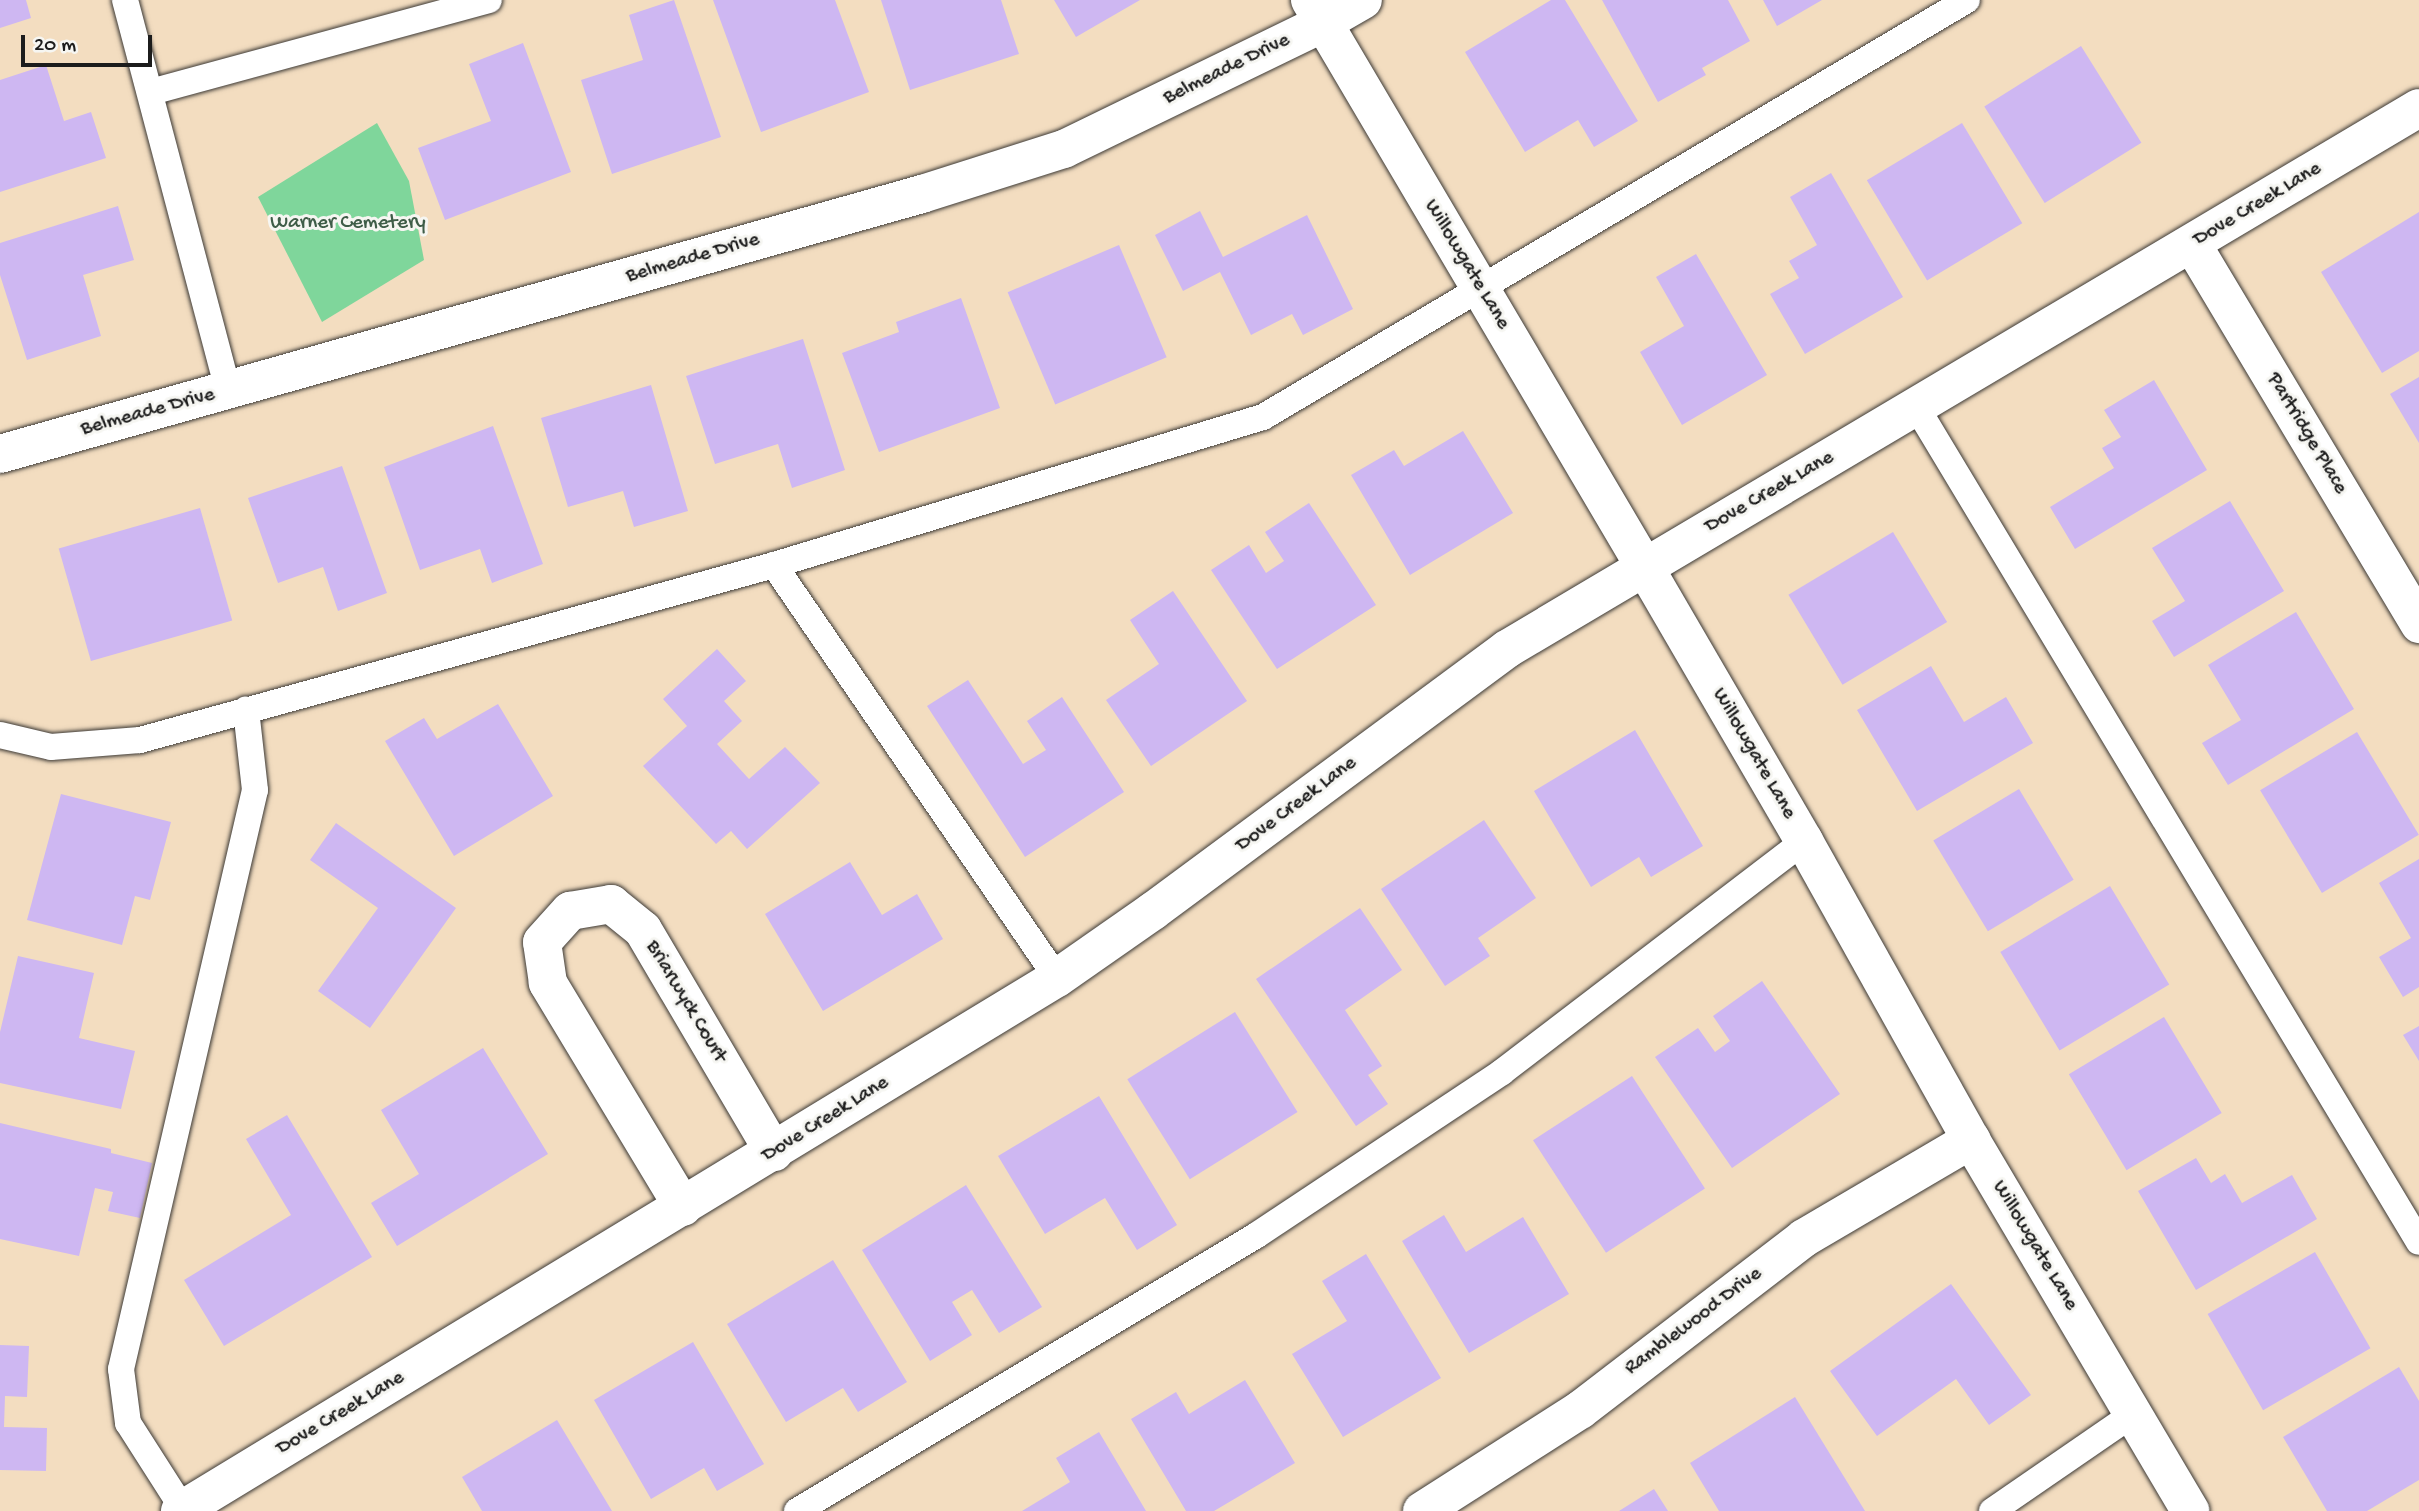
<!DOCTYPE html>
<html>
<head>
<meta charset="utf-8">
<style>
  body { margin:0 }
  #map { position:relative; width:2419px; height:1511px; overflow:hidden; background:#f3ddc0; font-family:"Gochi Hand",sans-serif }
  div>[style] { position:absolute }
  .green>* { inset:0; background:#7fd69b }
  .building>* { inset:0; background:#ceb7f2; transform-origin:0 0 }
  .roads { filter:drop-shadow(0 0 2px #3c3935) drop-shadow(0 0 2px #3c3935) }
  .service>* { height:26px; margin:-13px; padding:0 13px; transform-origin:13px; border-radius:13px; background:#fff }
  .minor>* { height:38px; margin:-19px; padding:0 19px; transform-origin:19px; border-radius:19px; background:#fff }
  .tertiary>* { height:38px; margin:-19px; padding:0 19px; transform-origin:19px; border-radius:19px; background:#fff }
  span { translate:-50% -50%; white-space:nowrap; text-align:center; line-height:1.15; -webkit-text-stroke:6px #f6f6f2; paint-order:stroke }
  .street-label { font-size:21px; color:#1c1c1c }
  .park-label { font-size:21px; color:#3f5d48 }
  .scale { position:absolute; left:21px; top:35px; width:131px; height:32px; box-sizing:border-box; border:4px solid #1c1c1c; border-top:0; padding-left:9px; font-size:21px; line-height:24px; white-space:nowrap; color:#1c1c1c; -webkit-text-stroke:5px #f6f6f2; paint-order:stroke }
</style>
</head>
<body>
<div id="map">
  <div class="green">
    <i style="clip-path:polygon(377px 123px,409px 181px,424px 260px,322px 322px,258px 197px)"></i>
  </div>
  <div class="building">
    <i style="clip-path:polygon(0 0,26px 0,31px 18px,0 28px)"></i>
    <i style="clip-path:polygon(674px 0,721px 137px,612px 174px,581px 80px,643px 60px,629px 15px)"></i>
    <i style="clip-path:polygon(713px 0,835px 0,869px 92px,761px 132px)"></i>
    <i style="clip-path:polygon(881px 0,1001px 0,1019px 54px,910px 90px)"></i>
    <i style="clip-path:polygon(1054px 0,1140px 0,1076px 37px)"></i>
    <i style="clip-path:polygon(1551px 0,1565px 0,1638px 121px,1594px 147px,1578px 120px,1525px 152px,1465px 52px)"></i>
    <i style="clip-path:polygon(1602px 0,1728px 0,1750px 41px,1702px 68px,1706px 75px,1658px 102px)"></i>
    <i style="clip-path:polygon(1763px 0,1822px 0,1777px 26px)"></i>
    <i style="clip-path:polygon(523px 43px,571px 172px,445px 220px,418px 148px,491px 121px,469px 64px)"></i>
    <i style="left:2081px;top:46px;width:114px;height:114px;rotate:58deg"></i>
    <i style="clip-path:polygon(46px 65px,64px 121px,91px 112px,106px 158px,0 192px,0 80px)"></i>
    <i style="left:1962px;top:123px;width:117px;height:111px;rotate:59deg"></i>
    <i style="clip-path:polygon(1831px 173px,1903px 297px,1805px 354px,1770px 294px,1799px 278px,1789px 261px,1817px 245px,1790px 197px)"></i>
    <i style="clip-path:polygon(118px 206px,134px 260px,83px 275px,101px 336px,27px 360px,0 275px,0 243px)"></i>
    <i style="clip-path:polygon(1200px 211px,1223px 257px,1307px 215px,1353px 309px,1303px 335px,1292px 314px,1251px 335px,1220px 272px,1183px 291px,1155px 235px)"></i>
    <i style="clip-path:polygon(2419px 212px,2419px 351px,2382px 373px,2321px 272px)"></i>
    <i style="left:1119px;top:245px;width:122px;height:121px;rotate:67deg"></i>
    <i style="clip-path:polygon(1696px 254px,1767px 375px,1682px 425px,1640px 352px,1684px 326px,1656px 277px)"></i>
    <i style="clip-path:polygon(961px 298px,1000px 408px,879px 452px,842px 353px,899px 332px,896px 322px)"></i>
    <i style="clip-path:polygon(803px 339px,845px 470px,792px 488px,778px 444px,715px 464px,686px 376px)"></i>
    <i style="clip-path:polygon(2419px 377px,2419px 443px,2390px 394px)"></i>
    <i style="clip-path:polygon(2154px 380px,2207px 470px,2075px 549px,2050px 507px,2114px 468px,2102px 448px,2121px 437px,2104px 410px)"></i>
    <i style="clip-path:polygon(651px 385px,688px 511px,634px 527px,623px 491px,568px 507px,541px 418px)"></i>
    <i style="clip-path:polygon(493px 426px,543px 564px,492px 583px,480px 549px,420px 570px,384px 467px)"></i>
    <i style="clip-path:polygon(1463px 431px,1513px 513px,1410px 575px,1351px 475px,1394px 450px,1404px 466px)"></i>
    <i style="clip-path:polygon(342px 466px,387px 593px,338px 611px,323px 567px,278px 583px,248px 498px)"></i>
    <i style="clip-path:polygon(2230px 501px,2284px 591px,2174px 657px,2152px 621px,2185px 601px,2152px 548px)"></i>
    <i style="clip-path:polygon(1309px 503px,1376px 605px,1277px 669px,1211px 570px,1249px 545px,1266px 573px,1284px 561px,1265px 532px)"></i>
    <i style="left:200px;top:508px;width:117px;height:147px;rotate:74deg"></i>
    <i style="left:1893px;top:532px;width:105px;height:122px;rotate:59deg"></i>
    <i style="clip-path:polygon(1173px 591px,1247px 701px,1151px 766px,1106px 700px,1159px 664px,1130px 620px)"></i>
    <i style="clip-path:polygon(2296px 612px,2354px 709px,2228px 785px,2202px 743px,2241px 720px,2208px 665px)"></i>
    <i style="clip-path:polygon(717px 649px,746px 681px,724px 701px,742px 721px,717px 744px,749px 779px,785px 747px,820px 783px,747px 849px,731px 831px,716px 844px,643px 766px,687px 726px,663px 699px)"></i>
    <i style="clip-path:polygon(1931px 666px,1964px 722px,2006px 697px,2033px 743px,1917px 811px,1857px 710px)"></i>
    <i style="clip-path:polygon(968px 680px,1023px 764px,1046px 750px,1027px 721px,1062px 697px,1124px 792px,1025px 857px,927px 706px)"></i>
    <i style="clip-path:polygon(498px 704px,553px 796px,454px 856px,385px 741px,424px 718px,437px 739px)"></i>
    <i style="clip-path:polygon(1635px 730px,1703px 846px,1651px 877px,1639px 857px,1591px 887px,1534px 791px)"></i>
    <i style="left:2357px;top:732px;width:120px;height:113px;rotate:59deg"></i>
    <i style="left:2019px;top:789px;width:106px;height:100px;rotate:59deg"></i>
    <i style="clip-path:polygon(61px 794px,171px 822px,150px 900px,135px 896px,122px 945px,27px 920px)"></i>
    <i style="clip-path:polygon(1484px 820px,1536px 898px,1478px 938px,1490px 956px,1445px 986px,1381px 889px)"></i>
    <i style="clip-path:polygon(336px 823px,456px 908px,370px 1028px,318px 991px,378px 908px,310px 860px)"></i>
    <i style="clip-path:polygon(2419px 859px,2419px 987px,2403px 997px,2379px 957px,2411px 938px,2379px 883px)"></i>
    <i style="clip-path:polygon(850px 862px,882px 915px,917px 894px,943px 939px,823px 1011px,765px 914px)"></i>
    <i style="left:2110px;top:886px;width:115px;height:128px;rotate:59deg"></i>
    <i style="clip-path:polygon(1360px 908px,1402px 970px,1345px 1010px,1382px 1066px,1368px 1075px,1388px 1104px,1356px 1126px,1256px 979px)"></i>
    <i style="clip-path:polygon(18px 956px,94px 973px,79px 1038px,135px 1051px,121px 1109px,0 1083px,0 1032px)"></i>
    <i style="clip-path:polygon(1762px 981px,1840px 1094px,1732px 1168px,1655px 1057px,1698px 1028px,1715px 1052px,1730px 1041px,1713px 1016px)"></i>
    <i style="left:1235px;top:1012px;width:118px;height:127px;rotate:58deg"></i>
    <i style="left:2164px;top:1017px;width:112px;height:111px;rotate:59deg"></i>
    <i style="clip-path:polygon(2419px 1026px,2419px 1061px,2403px 1035px)"></i>
    <i style="clip-path:polygon(483px 1048px,548px 1154px,397px 1246px,371px 1203px,419px 1174px,381px 1110px)"></i>
    <i style="left:1632px;top:1076px;width:134px;height:118px;rotate:57deg"></i>
    <i style="clip-path:polygon(1099px 1096px,1177px 1225px,1137px 1250px,1105px 1198px,1045px 1234px,998px 1156px)"></i>
    <i style="clip-path:polygon(287px 1115px,372px 1257px,224px 1346px,184px 1280px,291px 1215px,246px 1139px)"></i>
    <i style="clip-path:polygon(0 1123px,111px 1149px,111px 1153px,152px 1163px,140px 1218px,108px 1211px,113px 1192px,95px 1188px,79px 1256px,0 1239px)"></i>
    <i style="clip-path:polygon(2196px 1158px,2211px 1183px,2225px 1174px,2242px 1203px,2292px 1175px,2317px 1219px,2196px 1290px,2138px 1191px)"></i>
    <i style="clip-path:polygon(966px 1185px,1042px 1307px,999px 1333px,972px 1290px,952px 1302px,972px 1335px,930px 1361px,862px 1250px)"></i>
    <i style="clip-path:polygon(1444px 1215px,1466px 1252px,1523px 1217px,1569px 1294px,1469px 1353px,1402px 1241px)"></i>
    <i style="left:2315px;top:1252px;width:111px;height:124px;rotate:60deg"></i>
    <i style="clip-path:polygon(1366px 1254px,1441px 1378px,1343px 1437px,1292px 1354px,1347px 1321px,1322px 1281px)"></i>
    <i style="clip-path:polygon(833px 1260px,907px 1382px,858px 1412px,843px 1388px,786px 1422px,727px 1324px)"></i>
    <i style="clip-path:polygon(1951px 1284px,2031px 1395px,1989px 1425px,1956px 1379px,1877px 1436px,1830px 1371px)"></i>
    <i style="clip-path:polygon(693px 1342px,764px 1464px,717px 1491px,704px 1468px,651px 1499px,594px 1400px)"></i>
    <i style="clip-path:polygon(0 1345px,29px 1346px,27px 1397px,5px 1396px,4px 1427px,47px 1428px,46px 1471px,0 1470px)"></i>
    <i style="clip-path:polygon(2399px 1367px,2419px 1401px,2419px 1480px,2367px 1511px,2327px 1511px,2283px 1437px)"></i>
    <i style="clip-path:polygon(1245px 1380px,1295px 1463px,1214px 1511px,1186px 1511px,1131px 1419px,1176px 1392px,1189px 1414px)"></i>
    <i style="clip-path:polygon(1795px 1397px,1865px 1511px,1719px 1511px,1690px 1463px)"></i>
    <i style="clip-path:polygon(557px 1420px,612px 1511px,482px 1511px,462px 1477px)"></i>
    <i style="clip-path:polygon(1099px 1432px,1146px 1511px,1022px 1511px,1070px 1482px,1056px 1458px)"></i>
    <i style="clip-path:polygon(1654px 1489px,1668px 1511px,1619px 1511px)"></i>
  </div>
  <div class="roads">
    <div class="service">
      <i style="left:125px;top:0;width:403px;rotate:75.2deg"></i>
      <i style="left:151px;top:92px;width:350px;rotate:-15.2deg"></i>
      <i style="left:1917px;top:408px;width:973px;rotate:58.96deg"></i>
      <i style="left:774px;top:565px;width:501px;rotate:55.58deg"></i>
      <i style="left:0;top:735px;width:52px;rotate:13.2deg"></i>
      <i style="left:51px;top:747px;width:89px;rotate:-4.5deg"></i>
      <i style="left:140px;top:740px;width:658px;rotate:-15.43deg"></i>
      <i style="left:774px;top:565px;width:511px;rotate:-16.84deg"></i>
      <i style="left:1263px;top:417px;width:818px;rotate:-30.64deg"></i>
      <i style="left:183px;top:1509px;width:102px;rotate:-122.6deg"></i>
      <i style="left:128px;top:1423px;width:54px;rotate:-97.4deg"></i>
      <i style="left:121px;top:1369px;width:594px;rotate:-76.97deg"></i>
      <i style="left:255px;top:790px;width:81px;rotate:-96.4deg"></i>
      <i style="left:797px;top:1511px;width:536px;rotate:-30.96deg"></i>
      <i style="left:1257px;top:1235px;width:294px;rotate:-33.6deg"></i>
      <i style="left:1502px;top:1072px;width:380px;rotate:-37.4deg"></i>
      <i style="left:1992px;top:1511px;width:171px;rotate:-34.5deg"></i>
    </div>
    <div class="minor">
      <i style="left:2192px;top:244px;width:443px;rotate:59.1deg"></i>
      <i style="left:0;top:454px;width:958px;rotate:-15.75deg"></i>
      <i style="left:922px;top:194px;width:149px;rotate:-17.6deg"></i>
      <i style="left:1064px;top:149px;width:288px;rotate:-25.9deg"></i>
      <i style="left:1323px;top:23px;width:46px;rotate:-29.9deg"></i>
      <i style="left:683px;top:1207px;width:262px;rotate:-121.1deg"></i>
      <i style="left:548px;top:983px;width:41px;rotate:-98.3deg"></i>
      <i style="left:542px;top:942px;width:42px;rotate:-47.9deg"></i>
      <i style="left:570px;top:911px;width:42px;rotate:-9.7deg"></i>
      <i style="left:611px;top:904px;width:41px;rotate:39.1deg"></i>
      <i style="left:643px;top:930px;width:258px;rotate:59.5deg"></i>
      <i style="left:180px;top:1511px;width:1026px;rotate:-31.29deg"></i>
      <i style="left:1057px;top:978px;width:117px;rotate:-34.9deg"></i>
      <i style="left:1153px;top:911px;width:440px;rotate:-36.5deg"></i>
      <i style="left:1507px;top:649px;width:1060px;rotate:-30.68deg"></i>
      <i style="left:1422px;top:1511px;width:188px;rotate:-32.6deg"></i>
      <i style="left:1580px;top:1410px;width:282px;rotate:-37.5deg"></i>
      <i style="left:1804px;top:1238px;width:194px;rotate:-30.4deg"></i>
    </div>
    <div class="tertiary">
      <i style="left:1310px;top:0;width:657px;rotate:59.45deg"></i>
      <i style="left:1644px;top:566px;width:318px;rotate:59.8deg"></i>
      <i style="left:1804px;top:841px;width:342px;rotate:60.8deg"></i>
      <i style="left:1971px;top:1140px;width:431px;rotate:59.4deg"></i>
    </div>
  </div>
  <div class="street-label">
    <span style="left:1227px;top:70px;rotate:-26deg">Belmeade Drive</span>
    <span style="left:2258px;top:205px;rotate:-31deg">Dove Creek Lane</span>
    <span style="left:693px;top:259px;rotate:-16deg">Belmeade Drive</span>
    <span style="left:1466px;top:265px;rotate:59deg">Willowgate Lane</span>
    <span style="left:148px;top:413px;rotate:-15deg">Belmeade Drive</span>
    <span style="left:2306px;top:434px;rotate:59deg">Partridge Place</span>
    <span style="left:1770px;top:493px;rotate:-30deg">Dove Creek Lane</span>
    <span style="left:1753px;top:754px;rotate:60deg">Willowgate Lane</span>
    <span style="left:1297px;top:805px;rotate:-37deg">Dove Creek Lane</span>
    <span style="left:685px;top:1002px;rotate:59deg">Briarwyck Court</span>
    <span style="left:826px;top:1120px;rotate:-32deg">Dove Creek Lane</span>
    <span style="left:2034px;top:1246px;rotate:59deg">Willowgate Lane</span>
    <span style="left:1694px;top:1322px;rotate:-37deg">Ramblewood Drive</span>
    <span style="left:341px;top:1414px;rotate:-31deg">Dove Creek Lane</span>
  </div>
  <div class="park-label">
    <span style="left:348px;top:224px">Warner Cemetery</span>
  </div>
  <div class="scale">20 m</div>
</div>
</body>
</html>
